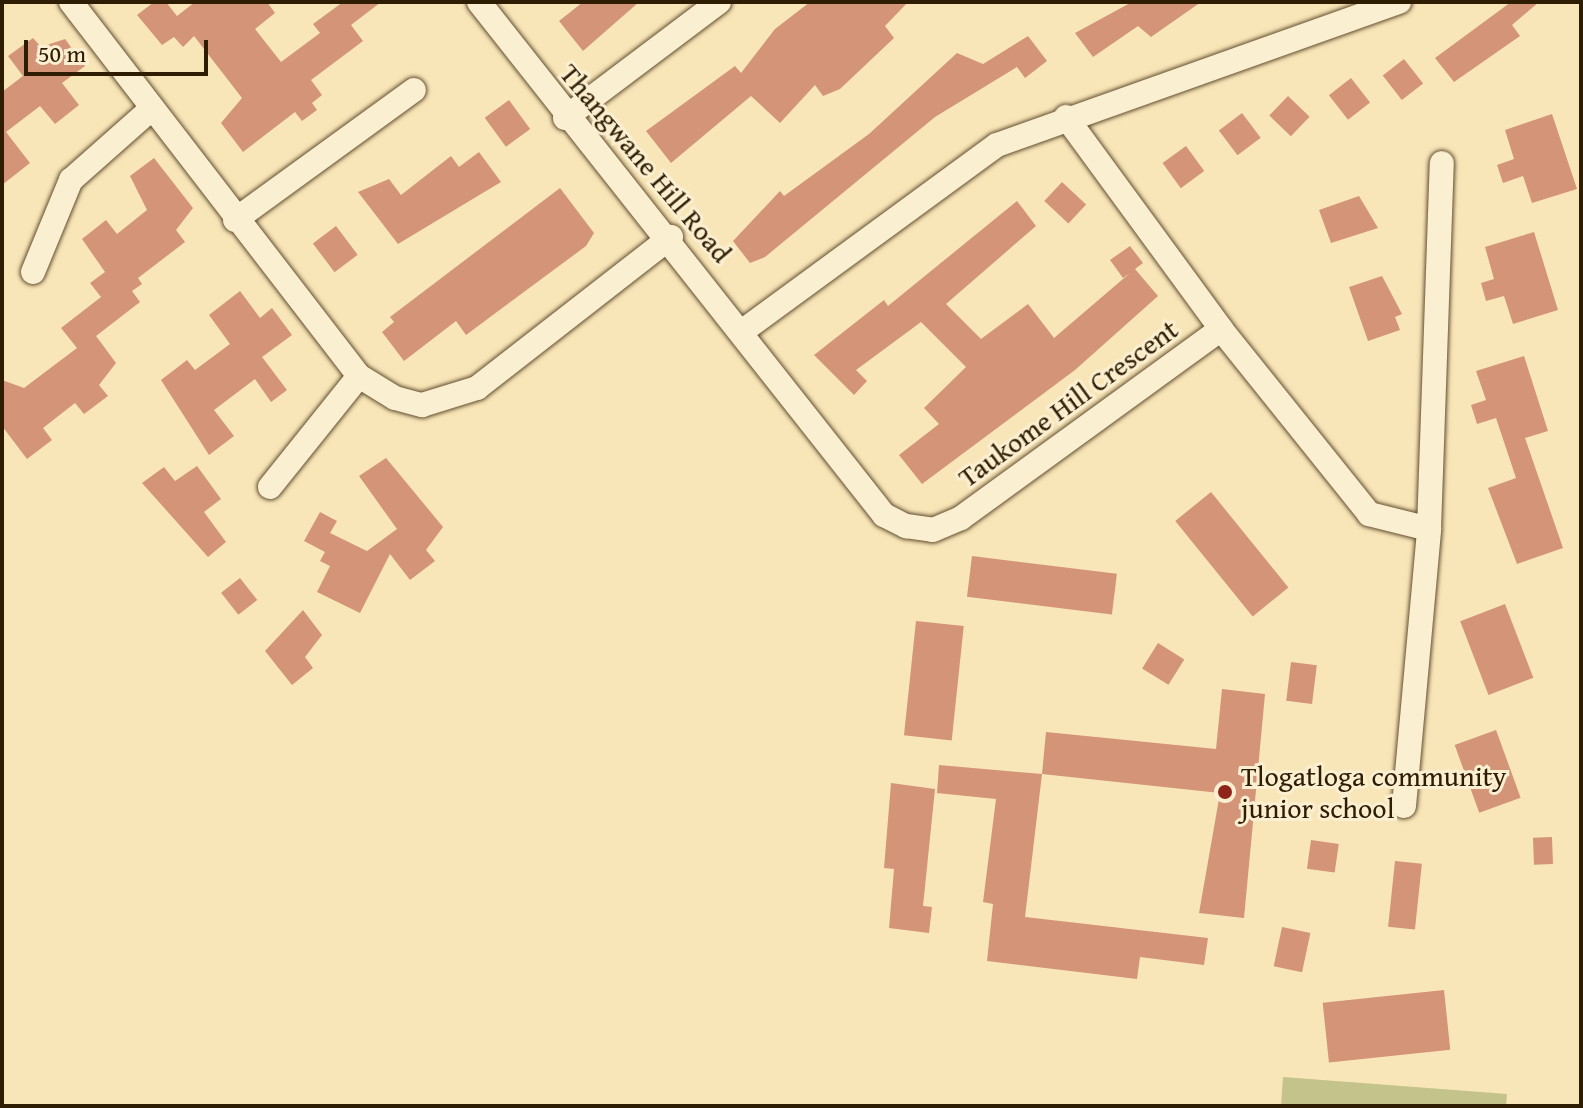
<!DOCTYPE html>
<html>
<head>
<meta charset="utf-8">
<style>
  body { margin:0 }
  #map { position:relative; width:1583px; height:1108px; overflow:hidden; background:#f9e6b8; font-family:"Gentium Book Plus",serif }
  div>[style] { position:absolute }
  .green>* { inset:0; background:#c3c38b }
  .building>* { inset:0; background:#d39478; transform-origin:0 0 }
  .roads { filter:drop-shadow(0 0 2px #624f30) drop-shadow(0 0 2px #624f30) }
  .minor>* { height:24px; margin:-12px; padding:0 12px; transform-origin:12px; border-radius:12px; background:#fbefd1 }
  .dots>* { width:22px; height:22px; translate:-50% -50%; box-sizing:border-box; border:4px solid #fbefd1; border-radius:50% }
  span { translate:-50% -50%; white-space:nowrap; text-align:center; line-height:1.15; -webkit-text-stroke:6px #fbefd1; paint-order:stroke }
  .street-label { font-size:28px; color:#2f1d03 }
  .poi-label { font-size:28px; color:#2f1d03 }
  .left { translate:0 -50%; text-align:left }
  .frame { position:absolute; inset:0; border:4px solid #2f1d03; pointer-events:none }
  .scale { position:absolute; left:24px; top:40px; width:184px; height:36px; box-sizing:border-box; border:4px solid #2f1d03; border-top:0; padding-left:10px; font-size:24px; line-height:28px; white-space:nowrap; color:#2f1d03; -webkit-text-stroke:6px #fbefd1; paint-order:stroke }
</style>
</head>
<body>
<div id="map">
  <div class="green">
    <i style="clip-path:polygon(1283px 1077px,1507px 1094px,1506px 1106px,1281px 1106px)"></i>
  </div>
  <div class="building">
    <i style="clip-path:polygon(154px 2px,166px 2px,177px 16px,195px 2px,267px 2px,275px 13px,255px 29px,281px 62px,320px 33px,313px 24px,343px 2px,381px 2px,351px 25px,363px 41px,311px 80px,322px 95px,312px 103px,317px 110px,302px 121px,295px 112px,243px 152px,221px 123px,242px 98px,194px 36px,183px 47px,174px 37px,162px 45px,137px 15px)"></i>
    <i style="clip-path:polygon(583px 2px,639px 2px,583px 51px,559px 21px)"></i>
    <i style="clip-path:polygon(810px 2px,908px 2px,885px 26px,894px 38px,840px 89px,823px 96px,815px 85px,780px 123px,751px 96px,671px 163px,646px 131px,735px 66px,741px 73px,775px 29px)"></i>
    <i style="clip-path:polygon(1132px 2px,1201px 2px,1151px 37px,1138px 26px,1093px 57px,1075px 33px)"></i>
    <i style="clip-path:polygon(1511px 2px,1539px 2px,1512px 25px,1520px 36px,1454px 82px,1435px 58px)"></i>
    <i style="clip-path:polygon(1028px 36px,1047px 61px,1025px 78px,1017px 67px,935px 117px,765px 257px,750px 263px,733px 241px,780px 191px,784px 196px,869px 134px,957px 53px,983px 64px)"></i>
    <i style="clip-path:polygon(33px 38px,41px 47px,65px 39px,85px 66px,62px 83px,79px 105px,55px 124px,40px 106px,6px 132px,30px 163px,2px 185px,2px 92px,23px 76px,8px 56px)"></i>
    <i style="left:1404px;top:59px;width:31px;height:27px;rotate:52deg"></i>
    <i style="left:1351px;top:78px;width:31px;height:28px;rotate:52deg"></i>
    <i style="left:1288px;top:96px;width:30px;height:27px;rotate:44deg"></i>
    <i style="left:509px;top:100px;width:36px;height:30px;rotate:54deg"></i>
    <i style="left:1242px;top:113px;width:31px;height:29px;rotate:53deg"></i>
    <i style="clip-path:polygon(1552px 114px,1577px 189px,1532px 203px,1523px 176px,1503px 183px,1497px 165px,1514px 159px,1505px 130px)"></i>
    <i style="left:1186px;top:146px;width:31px;height:29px;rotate:54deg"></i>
    <i style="clip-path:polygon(479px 152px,501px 182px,398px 244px,358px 192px,389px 179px,401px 195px,451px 156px,459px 167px)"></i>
    <i style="clip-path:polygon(154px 158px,193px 208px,176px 230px,185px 242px,138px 278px,142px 284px,132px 291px,140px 302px,96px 336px,116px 363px,99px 385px,108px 396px,84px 414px,75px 403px,43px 428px,52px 440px,27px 459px,2px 426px,2px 380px,24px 388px,77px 348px,61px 328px,101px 297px,90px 283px,105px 272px,82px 239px,106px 220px,117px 234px,147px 210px,130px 176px)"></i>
    <i style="left:1062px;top:182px;width:33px;height:26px;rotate:43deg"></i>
    <i style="clip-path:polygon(560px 188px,594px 233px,586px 246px,466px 335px,456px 321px,404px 361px,382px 332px,394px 322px,390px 317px)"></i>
    <i style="clip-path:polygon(1359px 196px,1378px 228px,1331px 243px,1319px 210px)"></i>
    <i style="clip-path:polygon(1017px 201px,1036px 226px,946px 304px,981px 339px,1028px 304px,1054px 338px,1130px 273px,1123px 278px,1110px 260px,1130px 246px,1143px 263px,1135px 269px,1158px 296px,1075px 370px,922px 484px,899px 455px,939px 424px,924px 408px,966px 367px,921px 322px,856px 370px,867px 381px,854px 395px,814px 355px,884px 300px,888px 306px)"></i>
    <i style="left:336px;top:226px;width:36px;height:29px;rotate:53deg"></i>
    <i style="clip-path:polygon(1534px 232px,1558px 310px,1513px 324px,1504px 296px,1486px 301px,1481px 283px,1494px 279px,1485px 247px)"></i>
    <i style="clip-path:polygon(1382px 276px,1402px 314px,1395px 317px,1400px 330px,1368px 341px,1349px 287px)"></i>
    <i style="clip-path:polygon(240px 291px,260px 318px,272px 308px,292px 335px,262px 357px,287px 390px,271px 402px,255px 379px,214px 410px,234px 436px,209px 455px,161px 380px,187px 360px,195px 370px,230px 344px,209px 315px)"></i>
    <i style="clip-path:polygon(1524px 356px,1548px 431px,1525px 438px,1563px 548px,1517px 564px,1488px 488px,1516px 478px,1496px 418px,1477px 424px,1471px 405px,1486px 400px,1476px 371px)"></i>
    <i style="clip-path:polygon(386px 458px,443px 527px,426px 550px,435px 561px,410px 580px,390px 554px,360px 613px,317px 592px,330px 566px,320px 561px,325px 552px,304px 541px,320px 512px,337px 521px,330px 533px,367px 551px,397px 529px,359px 476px)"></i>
    <i style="clip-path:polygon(197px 466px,221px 499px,204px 512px,226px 542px,208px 557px,142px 483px,164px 467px,175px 481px)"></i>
    <i style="left:1211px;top:492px;width:123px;height:46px;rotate:51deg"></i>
    <i style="left:972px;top:556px;width:146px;height:41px;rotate:7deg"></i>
    <i style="left:240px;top:578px;width:28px;height:24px;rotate:52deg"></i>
    <i style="left:1505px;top:604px;width:79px;height:48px;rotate:69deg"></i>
    <i style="clip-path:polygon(303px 610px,322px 635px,305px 657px,313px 668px,292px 685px,265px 651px)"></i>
    <i style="left:916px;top:621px;width:48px;height:115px;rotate:6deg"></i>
    <i style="left:1158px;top:643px;width:31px;height:30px;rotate:32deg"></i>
    <i style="left:1291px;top:662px;width:26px;height:39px;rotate:7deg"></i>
    <i style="clip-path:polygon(1222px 689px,1265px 694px,1244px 918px,1199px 913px,1220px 793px,1042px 774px,1046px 732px,1216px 749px)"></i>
    <i style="left:1496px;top:730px;width:72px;height:44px;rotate:70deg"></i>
    <i style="clip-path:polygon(939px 765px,1042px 774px,1025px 917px,1208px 938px,1204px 965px,1140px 957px,1137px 979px,987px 961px,993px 904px,983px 902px,996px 799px,937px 793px)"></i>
    <i style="clip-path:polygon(891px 783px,935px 789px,923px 906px,932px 907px,929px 933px,889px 928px,894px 869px,884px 868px)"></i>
    <i style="left:1552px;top:837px;width:27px;height:19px;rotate:88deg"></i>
    <i style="left:1311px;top:840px;width:28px;height:29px;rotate:8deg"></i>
    <i style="left:1395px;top:861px;width:27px;height:66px;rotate:6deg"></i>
    <i style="left:1282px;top:927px;width:29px;height:40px;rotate:12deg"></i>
    <i style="left:1444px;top:990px;width:60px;height:122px;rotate:84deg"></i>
  </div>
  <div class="roads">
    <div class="minor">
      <i style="left:71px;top:2px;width:472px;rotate:52.4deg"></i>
      <i style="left:359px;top:376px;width:42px;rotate:31.4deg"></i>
      <i style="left:395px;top:398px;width:28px;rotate:15deg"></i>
      <i style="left:422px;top:405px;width:58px;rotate:-17.2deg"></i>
      <i style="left:477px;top:388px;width:246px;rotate:-37.9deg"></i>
      <i style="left:479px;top:2px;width:654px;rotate:51.71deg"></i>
      <i style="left:884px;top:515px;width:25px;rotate:27deg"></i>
      <i style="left:906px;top:526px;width:27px;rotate:8deg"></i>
      <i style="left:933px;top:530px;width:30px;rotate:-23deg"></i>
      <i style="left:961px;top:518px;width:321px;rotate:-36deg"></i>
      <i style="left:1066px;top:117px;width:263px;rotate:53.8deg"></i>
      <i style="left:1221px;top:329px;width:237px;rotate:51.3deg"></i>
      <i style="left:1369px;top:514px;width:62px;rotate:14deg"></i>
      <i style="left:565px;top:118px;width:193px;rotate:-37deg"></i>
      <i style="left:235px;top:220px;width:221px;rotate:-36deg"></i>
      <i style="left:33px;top:272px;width:100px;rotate:-67.6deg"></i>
      <i style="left:71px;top:180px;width:104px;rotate:-41.5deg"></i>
      <i style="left:744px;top:330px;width:313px;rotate:-36.2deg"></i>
      <i style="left:997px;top:145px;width:427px;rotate:-19.6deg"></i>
      <i style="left:270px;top:487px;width:142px;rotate:-51.3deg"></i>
      <i style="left:1404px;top:806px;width:278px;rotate:-84.8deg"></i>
      <i style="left:1429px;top:529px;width:366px;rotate:-88deg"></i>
    </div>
  </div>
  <div class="dots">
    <i style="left:1225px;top:792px;background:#8f2418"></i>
  </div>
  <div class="street-label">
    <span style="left:646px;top:163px;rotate:50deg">Thangwane Hill Road</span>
    <span style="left:1068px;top:403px;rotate:-36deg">Taukome Hill Crescent</span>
  </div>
  <div class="poi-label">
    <span class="left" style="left:1241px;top:792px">Tlogatloga community<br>junior school</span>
  </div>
  <div class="frame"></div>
  <div class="scale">50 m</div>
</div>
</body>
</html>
